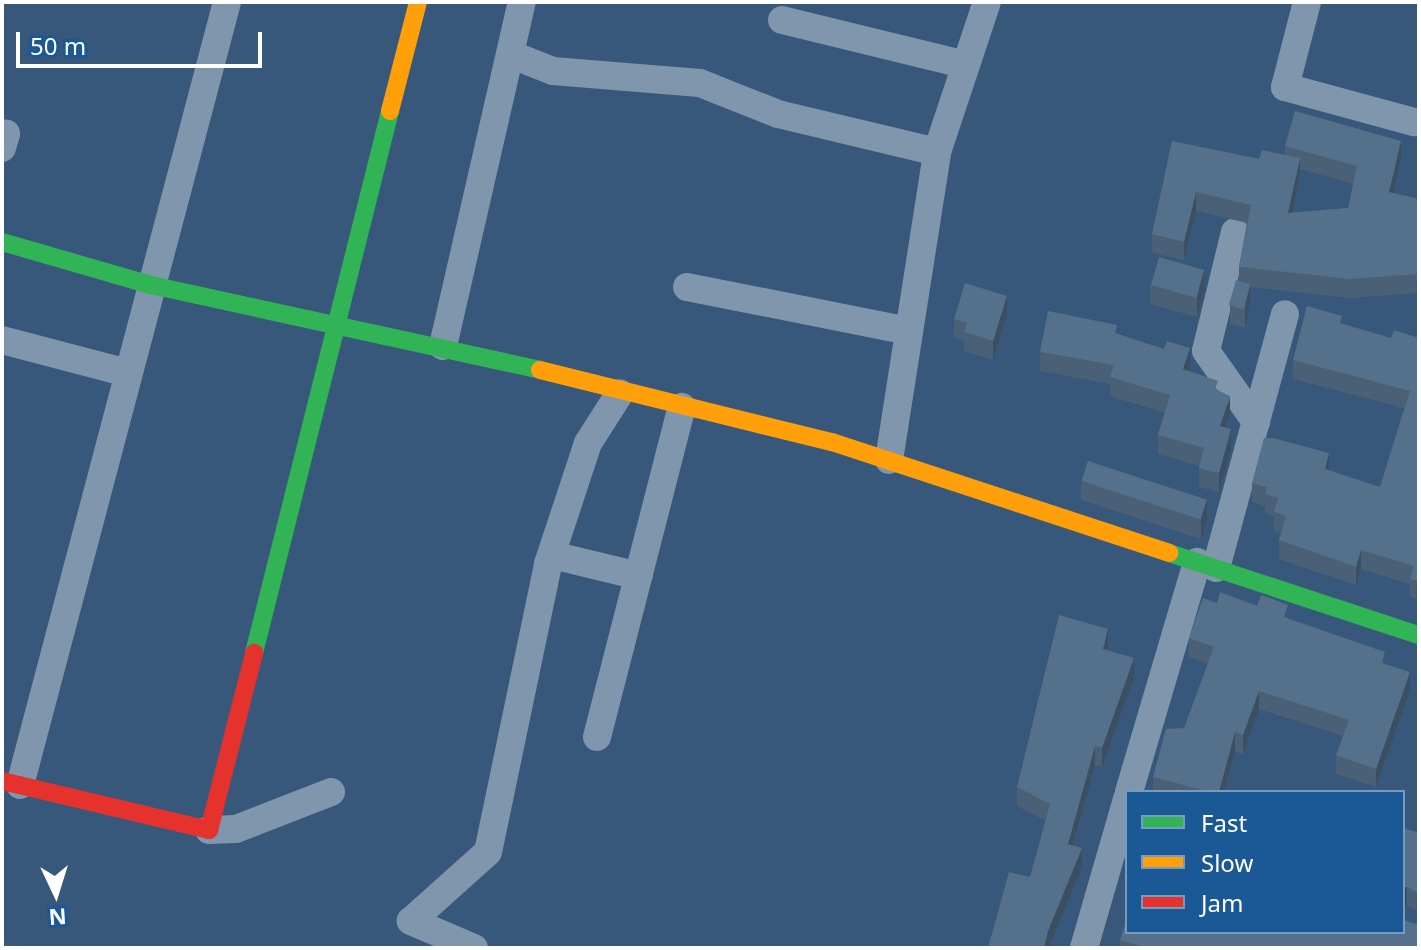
<!DOCTYPE html>
<html>
<head>
<meta charset="utf-8">
<style>
  body { margin:0 }
  #map { position:relative; width:1421px; height:950px; overflow:hidden; background:#37587a; font-family:"Noto Sans",sans-serif }
  div>[style] { position:absolute }
  .street>* { height:28px; margin:-14px; padding:0 14px; transform-origin:14px; border-radius:14px; background:#8096ad }
  .fast>* { height:18px; margin:-9px; padding:0 9px; transform-origin:9px; border-radius:9px; background:#30b455 }
  .slow>* { height:18px; margin:-9px; padding:0 9px; transform-origin:9px; border-radius:9px; background:#ff9f0a }
  .jam>* { height:18px; margin:-9px; padding:0 9px; transform-origin:9px; border-radius:9px; background:#e5322d }
  .wall>* { inset:0; background:#496077 }
  .shaded-wall>* { inset:0; background:#3c4e61; transform-origin:0 0 }
  .building>* { inset:0; background:#55708a; transform-origin:0 0 }
  span { translate:-50% -50%; white-space:nowrap; text-align:center; line-height:1.15; -webkit-text-stroke:6px #1b5896; paint-order:stroke }
  .frame { position:absolute; inset:0; border:4px solid #fff; pointer-events:none }
  .legend { position:absolute; left:1125px; top:790px; width:280px; height:144px; box-sizing:border-box; background:#1b5896; border:2px solid #769bc0; margin:0; padding:10px 14px; list-style:none; font-size:24px; color:#fff }
  .legend li { display:flex; align-items:center; gap:16px; height:40px }
  .legend b { width:40px; border:2px solid #769bc0 }
  .north { position:absolute; left:16px; top:854px; width:80px; height:80px; -webkit-text-stroke:6px #1b5896; paint-order:stroke; rotate:176deg; font-size:22px; font-weight:700; line-height:32px; text-align:center; color:#fff }
  .north::after { content:''; display:block; margin:auto; width:28px; height:36px; background:#fff; clip-path:polygon(50% 0,100% 100%,50% 72%,0 100%) }
  .scale { position:absolute; left:16px; top:32px; width:246px; height:36px; box-sizing:border-box; border:4px solid #fff; border-top:0; padding-left:10px; font-size:24px; line-height:28px; white-space:nowrap; color:#fff; -webkit-text-stroke:6px #1b5896; paint-order:stroke }
</style>
</head>
<body>
<div id="map">
  <div class="street">
    <i style="left:1307px;top:2px;width:88px;rotate:104.5deg"></i>
    <i style="left:1285px;top:87px;width:134px;rotate:15.2deg"></i>
    <i style="left:782px;top:20px;width:189px;rotate:13.7deg"></i>
    <i style="left:510px;top:54px;width:46px;rotate:21.6deg"></i>
    <i style="left:553px;top:71px;width:147px;rotate:4.7deg"></i>
    <i style="left:700px;top:83px;width:84px;rotate:21.7deg"></i>
    <i style="left:778px;top:114px;width:163px;rotate:13.4deg"></i>
    <i style="left:2px;top:148px;width:15px;rotate:-74deg"></i>
    <i style="left:1235px;top:232px;width:122px;rotate:103.7deg"></i>
    <i style="left:1206px;top:351px;width:87px;rotate:54.8deg"></i>
    <i style="left:687px;top:287px;width:226px;rotate:11.2deg"></i>
    <i style="left:2px;top:340px;width:126px;rotate:14.7deg"></i>
    <i style="left:443px;top:346px;width:353px;rotate:-77.1deg"></i>
    <i style="left:889px;top:460px;width:312px;rotate:-81.1deg"></i>
    <i style="left:937px;top:152px;width:158px;rotate:-71.6deg"></i>
    <i style="left:552px;top:555px;width:89px;rotate:13.6deg"></i>
    <i style="left:1216px;top:568px;width:263px;rotate:-74.8deg"></i>
    <i style="left:597px;top:737px;width:341px;rotate:-75.6deg"></i>
    <i style="left:20px;top:785px;width:810px;rotate:-75.19deg"></i>
    <i style="left:1129px;top:792px;width:240px;rotate:-73.5deg"></i>
    <i style="left:209px;top:830px;width:27px;rotate:-2deg"></i>
    <i style="left:236px;top:829px;width:102px;rotate:-21.3deg"></i>
    <i style="left:474px;top:948px;width:69px;rotate:-156.8deg"></i>
    <i style="left:411px;top:921px;width:103px;rotate:-41.9deg"></i>
    <i style="left:488px;top:852px;width:294px;rotate:-78.2deg"></i>
    <i style="left:548px;top:564px;width:127px;rotate:-71.7deg"></i>
    <i style="left:588px;top:443px;width:59px;rotate:-57.4deg"></i>
    <i style="left:1084px;top:948px;width:155px;rotate:-73.9deg"></i>
  </div>
  <div class="fast">
    <i style="left:2px;top:242px;width:155px;rotate:16.1deg"></i>
    <i style="left:151px;top:285px;width:398px;rotate:12.3deg"></i>
    <i style="left:1169px;top:553px;width:263px;rotate:18.2deg"></i>
    <i style="left:254px;top:653px;width:559px;rotate:-75.91deg"></i>
  </div>
  <div class="slow">
    <i style="left:390px;top:111px;width:113px;rotate:-75.6deg"></i>
    <i style="left:540px;top:370px;width:301px;rotate:13.9deg"></i>
    <i style="left:832px;top:442px;width:355px;rotate:18.2deg"></i>
  </div>
  <div class="jam">
    <i style="left:2px;top:781px;width:213px;rotate:13.3deg"></i>
    <i style="left:209px;top:830px;width:183px;rotate:-75.7deg"></i>
  </div>
  <div class="wall">
    <i style="clip-path:polygon(evenodd,1172px 141px,1259px 159px,1285px 155px,1285px 146px,1401px 160px,1393px 193px,1419px 199px,1419px 293px,1350px 298px,1250px 287px,1250px 303px,1245px 328px,1230px 324px,1230px 305px,1239px 281px,1239px 267px,1247px 223px,1196px 211px,1184px 260px,1152px 253px,1152px 234px,1172px 141px,1300px 169px,1353px 184px,1348px 208px,1292px 212px,1300px 177px,1300px 169px)"></i>
    <i style="clip-path:polygon(1150px 285px,1204px 289px,1197px 317px,1150px 304px)"></i>
    <i style="clip-path:polygon(1007px 315px,993px 360px,964px 351px,964px 341px,954px 338px,954px 319px)"></i>
    <i style="clip-path:polygon(1342px 324px,1391px 338px,1419px 338px,1419px 600px,1410px 597px,1410px 584px,1361px 569px,1356px 585px,1279px 559px,1279px 540px,1281px 533px,1274px 531px,1274px 516px,1265px 513px,1265px 506px,1252px 502px,1252px 483px,1329px 471px,1380px 487px,1404px 408px,1293px 379px,1293px 360px)"></i>
    <i style="clip-path:polygon(1117px 333px,1190px 367px,1189px 371px,1218px 390px,1230px 415px,1226px 428px,1231px 448px,1219px 492px,1199px 487px,1199px 466px,1158px 454px,1158px 435px,1165px 413px,1110px 396px,1110px 384px,1040px 371px,1040px 352px)"></i>
    <i style="clip-path:polygon(1081px 481px,1207px 518px,1201px 539px,1081px 500px)"></i>
    <i style="clip-path:polygon(1217px 603px,1288px 618px,1385px 664px,1410px 690px,1376px 787px,1336px 774px,1336px 755px,1343px 736px,1259px 709px,1243px 754px,1235px 751px,1224px 792px,1153px 792px,1153px 777px,1184px 728px,1208px 664px,1189px 657px,1189px 638px)"></i>
    <i style="clip-path:polygon(1108px 648px,1108px 651px,1134px 677px,1102px 767px,1095px 765px,1073px 845px,1082px 867px,1049px 948px,988px 948px,1030px 877px,1046px 821px,1017px 806px,1017px 787px)"></i>
    <i style="clip-path:polygon(1403px 828px,1419px 833px,1419px 912px,1407px 906px)"></i>
    <i style="clip-path:polygon(1416px 924px,1419px 948px,1120px 948px,1120px 940px,1127px 932px)"></i>
  </div>
  <div class="shaded-wall">
    <i style="clip-path:polygon(1401px 141px,1401px 160px,1389px 211px,1389px 192px)"></i>
    <i style="clip-path:polygon(1300px 158px,1300px 177px,1288px 231px,1288px 213px)"></i>
    <i style="clip-path:polygon(1196px 192px,1196px 211px,1184px 260px,1184px 242px)"></i>
    <i style="clip-path:polygon(1204px 270px,1204px 289px,1197px 317px,1197px 298px)"></i>
    <i style="clip-path:polygon(1250px 284px,1250px 303px,1245px 328px,1245px 309px)"></i>
    <i style="clip-path:polygon(1007px 296px,1007px 315px,993px 360px,993px 341px)"></i>
    <i style="clip-path:polygon(1190px 348px,1190px 367px,1183px 388px,1183px 369px)"></i>
    <i style="clip-path:polygon(1230px 396px,1230px 415px,1220px 445px,1220px 426px)"></i>
    <i style="clip-path:polygon(1231px 429px,1231px 448px,1219px 492px,1219px 473px)"></i>
    <i style="clip-path:polygon(1329px 453px,1329px 472px,1325px 469px)"></i>
    <i style="clip-path:polygon(1207px 499px,1207px 518px,1201px 539px,1201px 520px)"></i>
    <i style="clip-path:polygon(1361px 550px,1361px 569px,1356px 585px,1356px 567px)"></i>
    <i style="clip-path:polygon(1108px 629px,1108px 648px,1103px 668px,1103px 649px)"></i>
    <i style="clip-path:polygon(1134px 658px,1134px 677px,1102px 767px,1102px 748px)"></i>
    <i style="clip-path:polygon(1410px 672px,1410px 690px,1376px 787px,1376px 769px)"></i>
    <i style="clip-path:polygon(1259px 691px,1259px 709px,1243px 754px,1243px 735px)"></i>
    <i style="clip-path:polygon(1235px 732px,1235px 751px,1224px 792px,1219px 792px)"></i>
    <i style="clip-path:polygon(1095px 746px,1095px 765px,1068px 863px,1068px 844px)"></i>
    <i style="clip-path:polygon(1082px 848px,1082px 867px,1049px 948px,1044px 948px,1048px 931px)"></i>
    <i style="left:1407px;top:887px;width:19px;height:4px;rotate:90deg"></i>
  </div>
  <div class="building">
    <i style="clip-path:polygon(1295px 111px,1401px 141px,1389px 192px,1419px 199px,1419px 274px,1350px 279px,1239px 267px,1251px 205px,1196px 192px,1184px 242px,1152px 234px,1172px 141px,1259px 159px,1262px 150px,1300px 158px,1288px 213px,1348px 208px,1357px 166px,1285px 146px)"></i>
    <i style="left:1159px;top:257px;width:47px;height:29px;rotate:16deg"></i>
    <i style="left:1236px;top:280px;width:15px;height:26px;rotate:16deg"></i>
    <i style="clip-path:polygon(965px 283px,1007px 296px,993px 341px,964px 332px,967px 323px,954px 319px)"></i>
    <i style="clip-path:polygon(1307px 306px,1342px 316px,1340px 323px,1391px 338px,1394px 330px,1419px 338px,1419px 581px,1410px 579px,1414px 566px,1361px 550px,1356px 567px,1279px 540px,1286px 516px,1274px 512px,1278px 498px,1265px 494px,1267px 487px,1252px 483px,1264px 438px,1273px 438px,1329px 453px,1325px 469px,1380px 487px,1410px 391px,1293px 360px)"></i>
    <i style="clip-path:polygon(1048px 311px,1117px 325px,1115px 333px,1164px 349px,1167px 341px,1190px 348px,1183px 369px,1218px 381px,1215px 389px,1230px 396px,1220px 426px,1231px 429px,1219px 473px,1199px 468px,1204px 448px,1158px 435px,1170px 395px,1110px 377px,1114px 365px,1040px 352px)"></i>
    <i style="left:1088px;top:461px;width:125px;height:21px;rotate:18deg"></i>
    <i style="clip-path:polygon(1220px 592px,1257px 606px,1261px 595px,1288px 605px,1284px 617px,1385px 652px,1382px 663px,1410px 672px,1376px 769px,1336px 755px,1349px 720px,1259px 691px,1243px 735px,1235px 732px,1219px 792px,1210px 792px,1153px 777px,1166px 729px,1184px 728px,1214px 647px,1189px 638px,1203px 598px,1217px 603px)"></i>
    <i style="clip-path:polygon(1059px 615px,1108px 629px,1103px 649px,1134px 658px,1102px 748px,1095px 746px,1068px 844px,1082px 848px,1048px 931px,1044px 948px,988px 948px,1009px 872px,1030px 877px,1050px 804px,1017px 787px)"></i>
    <i style="clip-path:polygon(1403px 828px,1419px 833px,1419px 893px,1407px 887px,1403px 888px)"></i>
    <i style="clip-path:polygon(1127px 917px,1127px 932px,1403px 932px,1403px 920px,1416px 924px,1419px 923px,1419px 948px,1144px 948px,1144px 947px,1120px 940px)"></i>
  </div>
  <div class="frame"></div>
  <ul class="legend">
  <li><b style="height:10px;background:#30b455"></b>Fast</li>
  <li><b style="height:10px;background:#ff9f0a"></b>Slow</li>
  <li><b style="height:10px;background:#e5322d"></b>Jam</li>
  </ul>
  <div class="north">N</div>
  <div class="scale">50 m</div>
</div>
</body>
</html>
